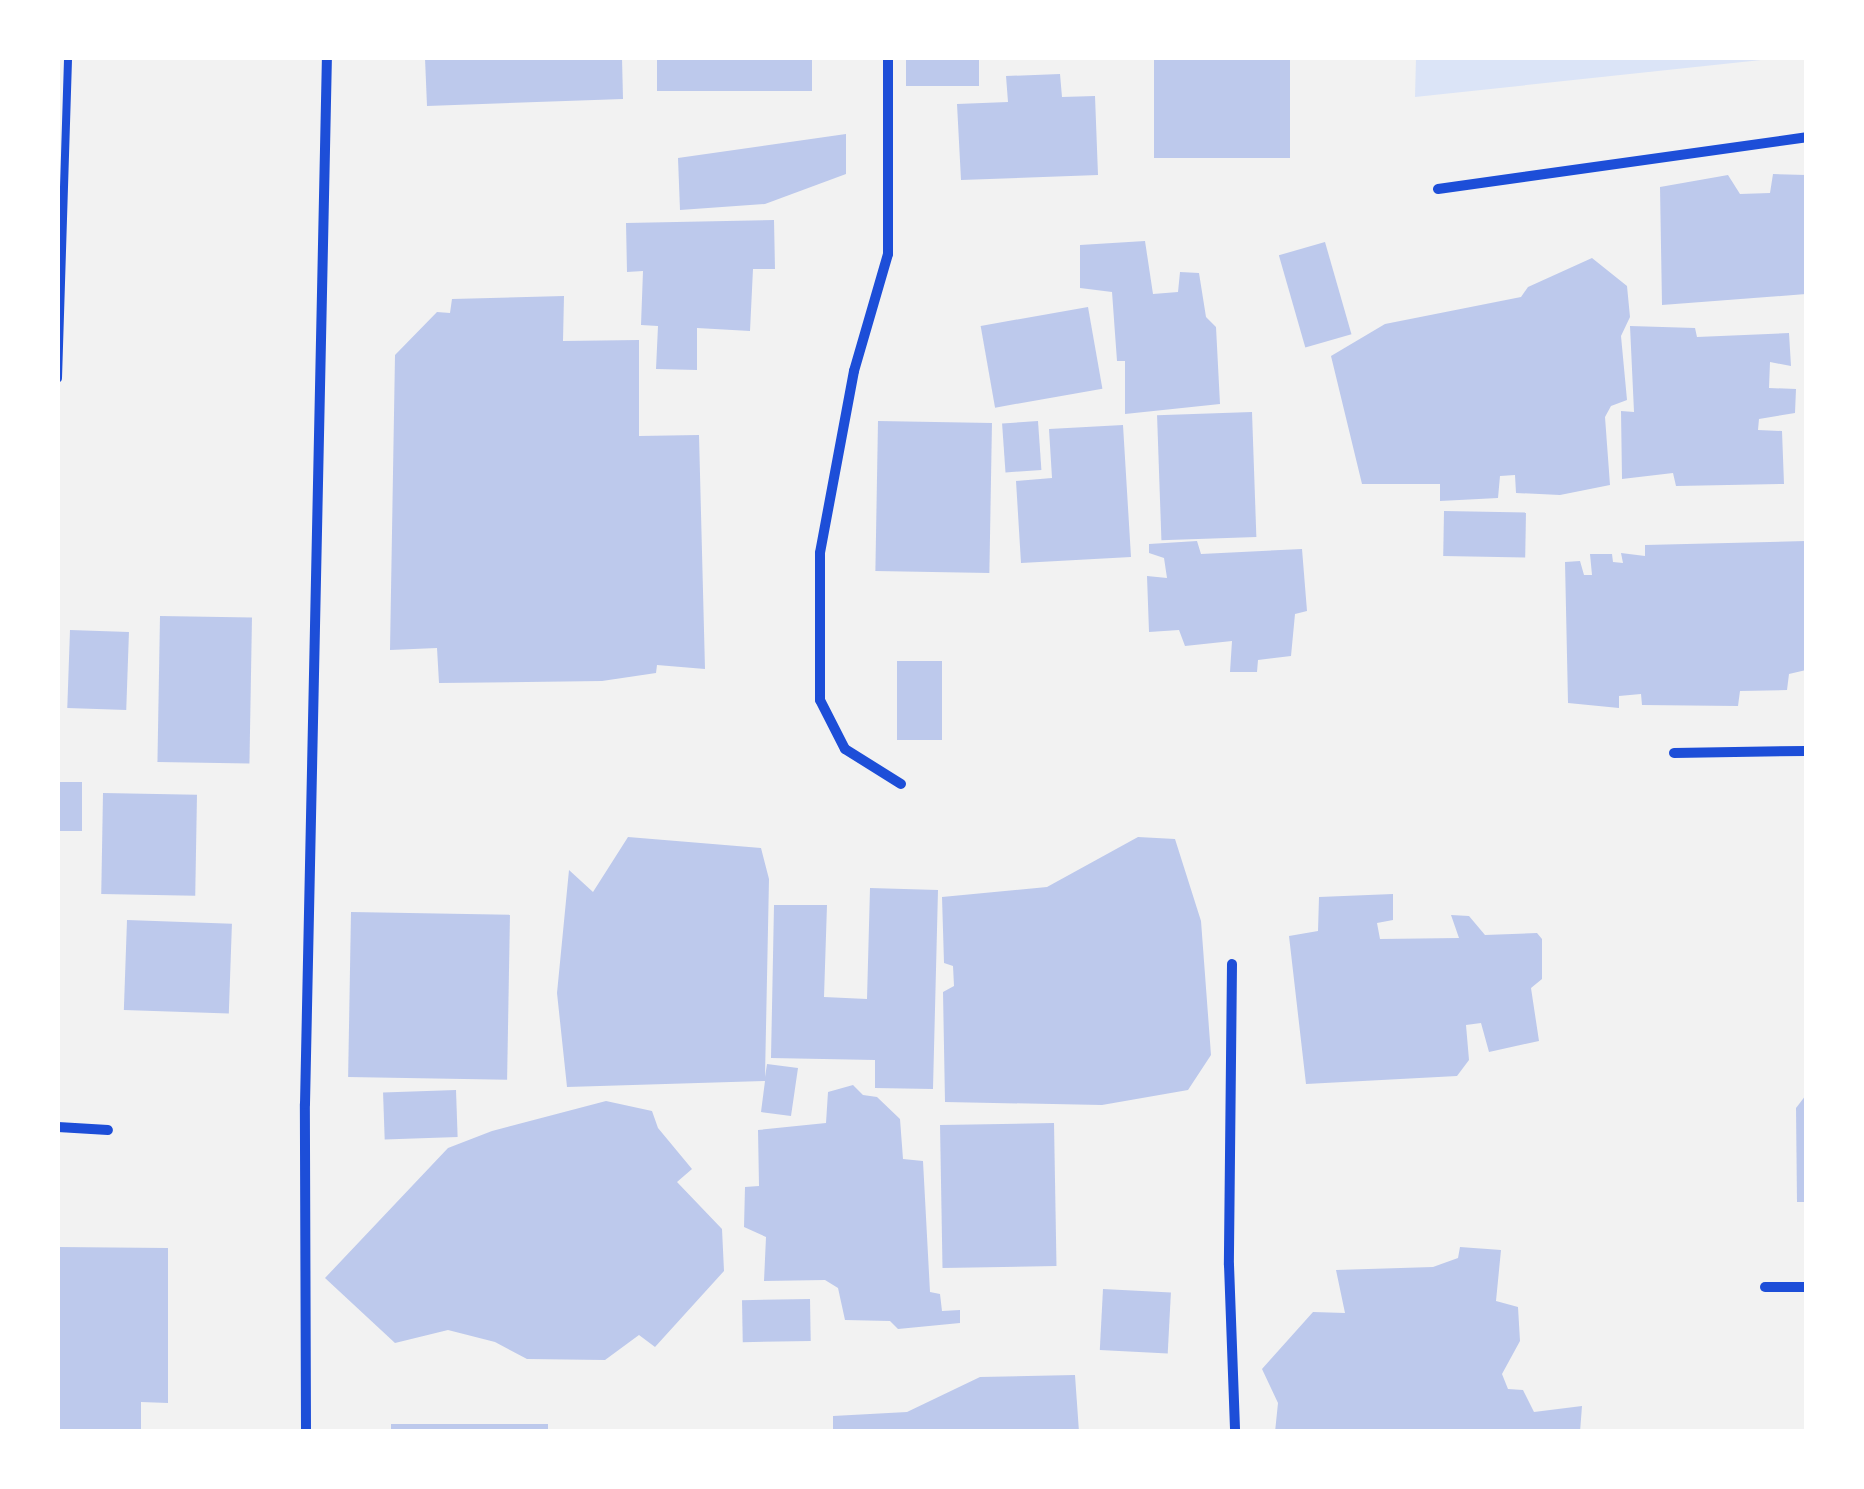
<!DOCTYPE html>
<html>
<head>
<meta charset="utf-8">
<style>
  body { margin:0 }
  #map { position:relative; width:1864px; height:1489px; overflow:hidden; background:#f2f2f2; font-family:"PT Sans Narrow",sans-serif }
  div>[style] { position:absolute }
  .green>* { inset:0; background:#dbe4f7 }
  .building>* { inset:0; background:#bdc9ec; transform-origin:0 0 }
  .service>* { height:8px; margin:-4px; padding:0 4px; transform-origin:4px; border-radius:4px; background:#1d4ed8 }
  .minor>* { height:10px; margin:-5px; padding:0 5px; transform-origin:5px; border-radius:5px; background:#1d4ed8 }
  span { translate:-50% -50%; white-space:nowrap; text-align:center; line-height:1.15; -webkit-text-stroke:8px #fff; paint-order:stroke }
  .frame { position:absolute; inset:0; border:60px solid #fff; pointer-events:none }
</style>
</head>
<body>
<div id="map">
  <div class="green">
    <i style="clip-path:polygon(1416px 58px,1780px 58px,1415px 97px)"></i>
  </div>
  <div class="building">
    <i style="clip-path:polygon(425px 58px,622px 58px,623px 99px,427px 106px)"></i>
    <i style="left:657px;top:58px;width:155px;height:33px"></i>
    <i style="left:906px;top:58px;width:73px;height:28px"></i>
    <i style="left:1154px;top:58px;width:136px;height:100px"></i>
    <i style="clip-path:polygon(1060px 74px,1062px 97px,1095px 96px,1098px 175px,961px 180px,957px 104px,1008px 102px,1006px 76px)"></i>
    <i style="clip-path:polygon(846px 134px,846px 174px,765px 204px,680px 210px,678px 158px)"></i>
    <i style="clip-path:polygon(1773px 174px,1806px 175px,1806px 294px,1662px 305px,1660px 187px,1728px 175px,1740px 194px,1770px 193px)"></i>
    <i style="clip-path:polygon(774px 220px,775px 269px,753px 269px,750px 331px,697px 328px,697px 370px,656px 369px,658px 326px,641px 325px,643px 271px,627px 272px,626px 223px)"></i>
    <i style="clip-path:polygon(1145px 241px,1153px 294px,1178px 292px,1180px 272px,1199px 273px,1206px 317px,1216px 327px,1220px 404px,1125px 414px,1125px 361px,1117px 361px,1112px 292px,1080px 288px,1080px 245px)"></i>
    <i style="left:1325px;top:242px;width:96px;height:48px;rotate:74deg"></i>
    <i style="clip-path:polygon(1592px 258px,1627px 286px,1630px 317px,1621px 336px,1627px 400px,1611px 406px,1605px 417px,1610px 485px,1560px 495px,1516px 493px,1515px 475px,1500px 476px,1498px 498px,1440px 501px,1440px 484px,1362px 484px,1331px 356px,1385px 324px,1521px 297px,1528px 287px)"></i>
    <i style="clip-path:polygon(564px 296px,563px 341px,639px 340px,639px 436px,699px 435px,705px 669px,657px 665px,656px 673px,602px 681px,439px 683px,437px 648px,390px 650px,395px 355px,437px 312px,450px 313px,452px 299px)"></i>
    <i style="left:1088px;top:307px;width:83px;height:109px;rotate:80deg"></i>
    <i style="clip-path:polygon(1630px 326px,1695px 328px,1697px 337px,1789px 333px,1791px 366px,1770px 362px,1769px 388px,1796px 389px,1795px 413px,1759px 419px,1758px 430px,1782px 431px,1784px 484px,1676px 486px,1673px 473px,1622px 479px,1621px 411px,1634px 412px)"></i>
    <i style="left:1252px;top:412px;width:125px;height:95px;rotate:88deg"></i>
    <i style="left:878px;top:421px;width:114px;height:150px;rotate:1deg"></i>
    <i style="left:1038px;top:421px;width:49px;height:36px;rotate:86deg"></i>
    <i style="clip-path:polygon(1123px 425px,1131px 557px,1021px 563px,1016px 481px,1052px 478px,1049px 429px)"></i>
    <i style="left:1444px;top:511px;width:82px;height:45px;rotate:1deg"></i>
    <i style="clip-path:polygon(1197px 541px,1201px 554px,1302px 549px,1307px 611px,1295px 614px,1291px 656px,1258px 660px,1257px 672px,1230px 672px,1232px 641px,1185px 646px,1179px 630px,1149px 632px,1147px 576px,1167px 578px,1164px 558px,1149px 553px,1149px 544px)"></i>
    <i style="clip-path:polygon(1806px 541px,1806px 670px,1789px 674px,1787px 690px,1740px 691px,1738px 706px,1642px 705px,1641px 694px,1619px 696px,1619px 708px,1568px 703px,1565px 562px,1580px 561px,1584px 575px,1592px 575px,1590px 554px,1612px 554px,1613px 562px,1623px 563px,1621px 553px,1645px 556px,1645px 545px)"></i>
    <i style="left:160px;top:616px;width:92px;height:146px;rotate:1deg"></i>
    <i style="left:70px;top:630px;width:59px;height:78px;rotate:2deg"></i>
    <i style="left:897px;top:661px;width:45px;height:79px"></i>
    <i style="left:58px;top:782px;width:24px;height:49px"></i>
    <i style="left:103px;top:793px;width:94px;height:101px;rotate:1deg"></i>
    <i style="clip-path:polygon(628px 837px,761px 848px,769px 879px,765px 1077px,767px 1064px,798px 1068px,791px 1116px,761px 1112px,765px 1081px,567px 1087px,557px 993px,569px 870px,593px 892px)"></i>
    <i style="clip-path:polygon(1138px 837px,1175px 839px,1201px 921px,1211px 1055px,1188px 1090px,1102px 1105px,945px 1102px,943px 992px,954px 986px,953px 966px,944px 963px,942px 897px,1047px 887px)"></i>
    <i style="clip-path:polygon(870px 888px,938px 890px,933px 1089px,875px 1088px,875px 1060px,771px 1058px,774px 905px,827px 905px,824px 997px,867px 999px)"></i>
    <i style="clip-path:polygon(1393px 894px,1393px 920px,1377px 923px,1380px 939px,1459px 938px,1451px 915px,1469px 916px,1485px 935px,1537px 933px,1542px 939px,1542px 979px,1531px 988px,1539px 1041px,1489px 1052px,1481px 1023px,1466px 1025px,1469px 1060px,1457px 1076px,1306px 1084px,1289px 936px,1318px 931px,1319px 897px)"></i>
    <i style="left:351px;top:912px;width:159px;height:165px;rotate:1deg"></i>
    <i style="left:127px;top:920px;width:105px;height:90px;rotate:2deg"></i>
    <i style="clip-path:polygon(853px 1085px,863px 1095px,877px 1097px,900px 1119px,903px 1159px,923px 1161px,930px 1292px,940px 1294px,942px 1311px,960px 1310px,960px 1323px,898px 1329px,890px 1321px,845px 1320px,838px 1288px,825px 1280px,764px 1281px,766px 1237px,744px 1227px,745px 1187px,759px 1186px,758px 1130px,826px 1123px,828px 1092px)"></i>
    <i style="left:456px;top:1090px;width:47px;height:73px;rotate:88deg"></i>
    <i style="clip-path:polygon(1806px 1095px,1806px 1202px,1797px 1202px,1796px 1108px)"></i>
    <i style="clip-path:polygon(606px 1101px,652px 1111px,658px 1128px,692px 1169px,677px 1182px,722px 1229px,724px 1271px,655px 1347px,639px 1335px,605px 1360px,527px 1359px,495px 1342px,448px 1330px,395px 1343px,325px 1278px,448px 1148px,492px 1131px)"></i>
    <i style="left:1054px;top:1123px;width:143px;height:114px;rotate:89deg"></i>
    <i style="clip-path:polygon(58px 1247px,168px 1248px,168px 1403px,141px 1402px,141px 1432px,58px 1432px)"></i>
    <i style="clip-path:polygon(1460px 1247px,1501px 1250px,1496px 1301px,1518px 1307px,1520px 1341px,1502px 1374px,1508px 1389px,1523px 1390px,1534px 1412px,1582px 1406px,1580px 1432px,1275px 1432px,1278px 1403px,1262px 1369px,1313px 1312px,1345px 1313px,1336px 1270px,1433px 1267px,1458px 1258px)"></i>
    <i style="left:1103px;top:1289px;width:68px;height:61px;rotate:3deg"></i>
    <i style="left:810px;top:1299px;width:42px;height:68px;rotate:89deg"></i>
    <i style="clip-path:polygon(1075px 1375px,1079px 1432px,833px 1432px,833px 1416px,907px 1412px,980px 1377px)"></i>
    <i style="left:391px;top:1424px;width:157px;height:8px"></i>
  </div>
  <div class="service">
    <i style="left:58px;top:378px;width:320px;rotate:-88.2deg"></i>
  </div>
  <div class="minor">
    <i style="left:888px;top:58px;width:196px;rotate:90deg"></i>
    <i style="left:888px;top:254px;width:122px;rotate:106.2deg"></i>
    <i style="left:854px;top:371px;width:185px;rotate:100.6deg"></i>
    <i style="left:820px;top:553px;width:147px;rotate:90deg"></i>
    <i style="left:820px;top:700px;width:55px;rotate:63deg"></i>
    <i style="left:845px;top:749px;width:66px;rotate:32deg"></i>
    <i style="left:1438px;top:189px;width:372px;rotate:-8deg"></i>
    <i style="left:1674px;top:753px;width:132px;rotate:-0.9deg"></i>
    <i style="left:1232px;top:964px;width:301px;rotate:90.6deg"></i>
    <i style="left:1229px;top:1265px;width:167px;rotate:87.9deg"></i>
    <i style="left:58px;top:1127px;width:50px;rotate:3.4deg"></i>
    <i style="left:1765px;top:1287px;width:41px"></i>
    <i style="left:306px;top:1432px;width:328px;rotate:-90.2deg"></i>
    <i style="left:305px;top:1104px;width:1046px;rotate:-88.8deg"></i>
  </div>
  <div class="frame"></div>
</div>
</body>
</html>
